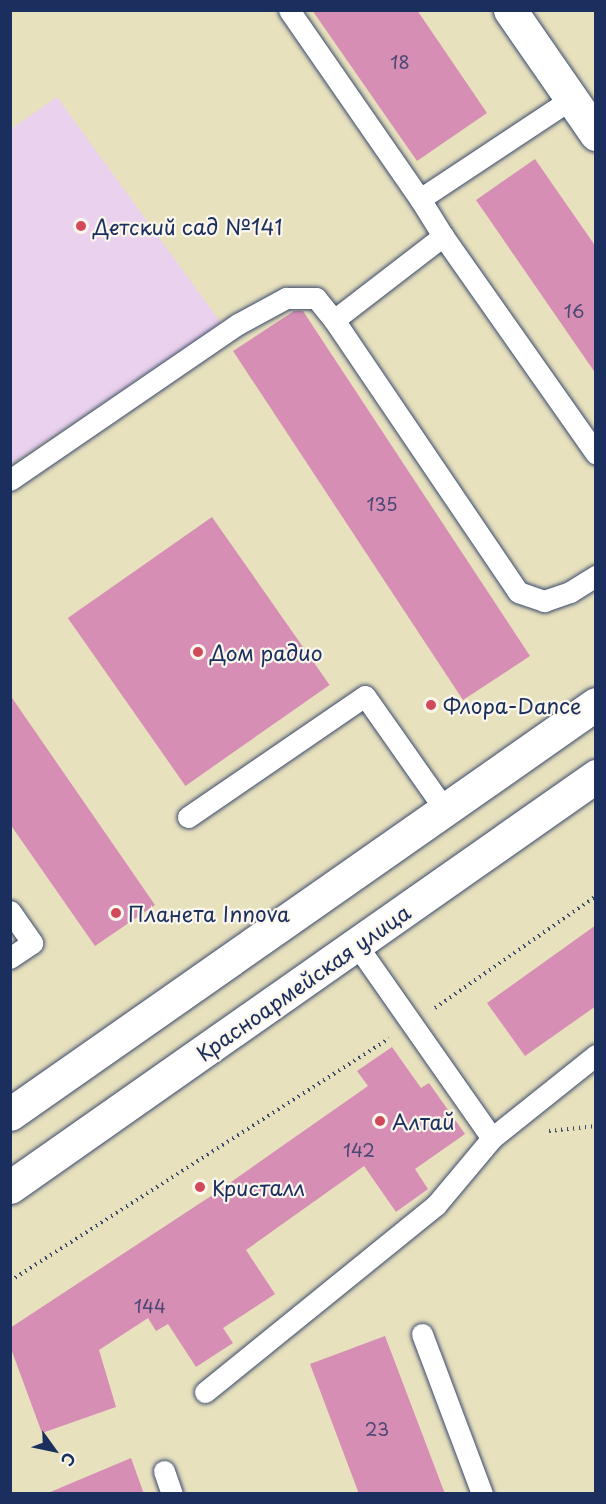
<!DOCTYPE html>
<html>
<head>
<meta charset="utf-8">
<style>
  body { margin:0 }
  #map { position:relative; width:606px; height:1504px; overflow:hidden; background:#e8e1be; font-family:"Playpen Sans",sans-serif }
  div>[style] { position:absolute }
  .built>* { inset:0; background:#ead1ed }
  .building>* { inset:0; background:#d68eb4; transform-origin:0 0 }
  .path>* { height:4px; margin-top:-2px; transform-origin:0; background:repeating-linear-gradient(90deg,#3a4a6c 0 1.5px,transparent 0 6px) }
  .roads { filter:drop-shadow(0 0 2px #3a4a6c) drop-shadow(0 0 2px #3a4a6c) }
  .lane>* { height:21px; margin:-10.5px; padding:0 10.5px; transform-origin:10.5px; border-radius:10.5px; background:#fff }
  .street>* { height:33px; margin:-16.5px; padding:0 16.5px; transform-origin:16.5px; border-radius:16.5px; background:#fff }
  .secondary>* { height:33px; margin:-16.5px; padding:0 16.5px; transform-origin:16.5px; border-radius:16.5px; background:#fff }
  .dots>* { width:16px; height:16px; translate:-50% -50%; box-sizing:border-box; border:3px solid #fbf7ec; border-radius:50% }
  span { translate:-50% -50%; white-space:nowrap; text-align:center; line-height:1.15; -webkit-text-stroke:4.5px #fbf7ec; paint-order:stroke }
  .number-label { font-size:18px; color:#4a4774 }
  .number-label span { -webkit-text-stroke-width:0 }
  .poi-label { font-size:21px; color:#1b2f5e }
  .left { translate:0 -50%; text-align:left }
  .street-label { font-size:21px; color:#1b2f5e }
  .frame { position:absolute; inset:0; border:12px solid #1b2f5e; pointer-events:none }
  .north { position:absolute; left:24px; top:1420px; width:60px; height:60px; -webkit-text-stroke:4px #fbf7ec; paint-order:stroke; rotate:123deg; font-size:16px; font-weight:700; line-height:24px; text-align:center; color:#1b2f5e }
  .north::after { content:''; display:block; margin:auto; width:21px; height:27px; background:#1b2f5e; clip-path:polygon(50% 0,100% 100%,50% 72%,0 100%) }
</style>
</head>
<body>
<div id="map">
  <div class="built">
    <i style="clip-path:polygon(57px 97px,221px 323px,11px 464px,11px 129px)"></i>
  </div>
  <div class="building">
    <i style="clip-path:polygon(312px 10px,417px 10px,487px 113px,417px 161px)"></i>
    <i style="clip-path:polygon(535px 159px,596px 247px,596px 374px,476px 200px)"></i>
    <i style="clip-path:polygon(294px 311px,303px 311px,530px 656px,463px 700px,233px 351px)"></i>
    <i style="left:212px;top:517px;width:205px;height:176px;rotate:55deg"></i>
    <i style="clip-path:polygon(10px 695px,155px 905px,95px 946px,10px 824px)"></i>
    <i style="clip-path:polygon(596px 925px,596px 1006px,525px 1056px,487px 1003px)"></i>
    <i style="clip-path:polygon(392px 1047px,421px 1088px,429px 1083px,465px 1134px,415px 1169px,428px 1189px,396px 1212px,364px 1166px,246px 1250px,275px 1294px,223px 1328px,233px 1343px,196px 1367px,168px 1324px,156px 1331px,148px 1318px,99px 1350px,116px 1407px,42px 1433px,10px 1346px,10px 1328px,211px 1196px,368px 1086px,357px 1071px)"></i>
    <i style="clip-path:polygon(385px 1336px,445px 1494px,359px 1494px,310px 1364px)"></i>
    <i style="clip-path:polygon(131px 1458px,144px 1494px,48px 1494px,48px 1493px)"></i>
  </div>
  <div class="path">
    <i style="left:435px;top:1008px;width:196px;rotate:-34.8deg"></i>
    <i style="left:549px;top:1131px;width:47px;rotate:-6.1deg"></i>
    <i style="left:10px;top:1281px;width:450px;rotate:-32.6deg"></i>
  </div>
  <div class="roads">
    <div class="lane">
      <i style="left:289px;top:10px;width:230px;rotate:55.3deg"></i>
      <i style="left:443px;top:236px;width:266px;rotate:54.9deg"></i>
      <i style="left:334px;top:320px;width:328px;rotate:55.9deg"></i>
      <i style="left:518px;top:592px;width:28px;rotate:19deg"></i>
      <i style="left:544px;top:601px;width:28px;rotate:-19deg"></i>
      <i style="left:570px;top:592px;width:31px;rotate:-32deg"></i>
      <i style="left:10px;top:480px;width:276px;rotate:-34.4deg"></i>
      <i style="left:238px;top:324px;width:55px;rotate:-28.4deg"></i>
      <i style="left:286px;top:298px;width:30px"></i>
      <i style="left:316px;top:298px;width:28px;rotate:51deg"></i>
      <i style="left:334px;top:320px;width:138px;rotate:-37.6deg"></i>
      <i style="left:443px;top:236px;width:44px;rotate:-121.9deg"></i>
      <i style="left:420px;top:199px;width:181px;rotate:-33.5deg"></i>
      <i style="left:188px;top:817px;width:214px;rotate:-34.4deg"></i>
      <i style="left:365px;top:696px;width:139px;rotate:54.9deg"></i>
      <i style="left:10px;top:911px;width:39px;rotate:55deg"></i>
      <i style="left:32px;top:943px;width:27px;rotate:146deg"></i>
      <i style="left:356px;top:944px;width:237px;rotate:55deg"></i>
      <i style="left:492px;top:1138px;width:133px;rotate:-38.6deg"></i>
      <i style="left:422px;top:1334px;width:171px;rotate:69.4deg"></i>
      <i style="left:205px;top:1392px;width:297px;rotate:-39deg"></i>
      <i style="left:436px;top:1205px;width:87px;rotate:-50.1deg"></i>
      <i style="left:164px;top:1471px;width:24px;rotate:71deg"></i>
    </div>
    <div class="street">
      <i style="left:510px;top:10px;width:151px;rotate:55.3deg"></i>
    </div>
    <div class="secondary">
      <i style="left:10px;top:1114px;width:715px;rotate:-34.98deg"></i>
      <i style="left:10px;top:1187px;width:716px;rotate:-35.04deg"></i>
    </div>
  </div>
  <div class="dots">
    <i style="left:81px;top:226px;background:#d1495b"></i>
    <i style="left:198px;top:652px;background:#d1495b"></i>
    <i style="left:431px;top:705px;background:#d1495b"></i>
    <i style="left:116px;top:913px;background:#d1495b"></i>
    <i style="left:380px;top:1121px;background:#d1495b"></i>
    <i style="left:200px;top:1187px;background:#d1495b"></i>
  </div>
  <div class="number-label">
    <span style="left:400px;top:62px">18</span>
    <span style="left:574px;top:311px">16</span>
    <span style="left:382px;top:504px">135</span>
    <span style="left:359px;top:1150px">142</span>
    <span style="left:150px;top:1306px">144</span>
    <span style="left:377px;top:1429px">23</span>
  </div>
  <div class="poi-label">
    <span class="left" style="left:93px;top:226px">Детский сад №141</span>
    <span class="left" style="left:210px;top:652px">Дом радио</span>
    <span class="left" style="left:443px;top:705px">Флора-Dance</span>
    <span class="left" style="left:128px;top:913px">Планета Innova</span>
    <span class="left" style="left:392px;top:1121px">Алтай</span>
    <span class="left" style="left:212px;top:1187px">Кристалл</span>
  </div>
  <div class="street-label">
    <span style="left:303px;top:982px;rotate:-35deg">Красноармейская улица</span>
  </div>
  <div class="frame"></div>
  <div class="north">С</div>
</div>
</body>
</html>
